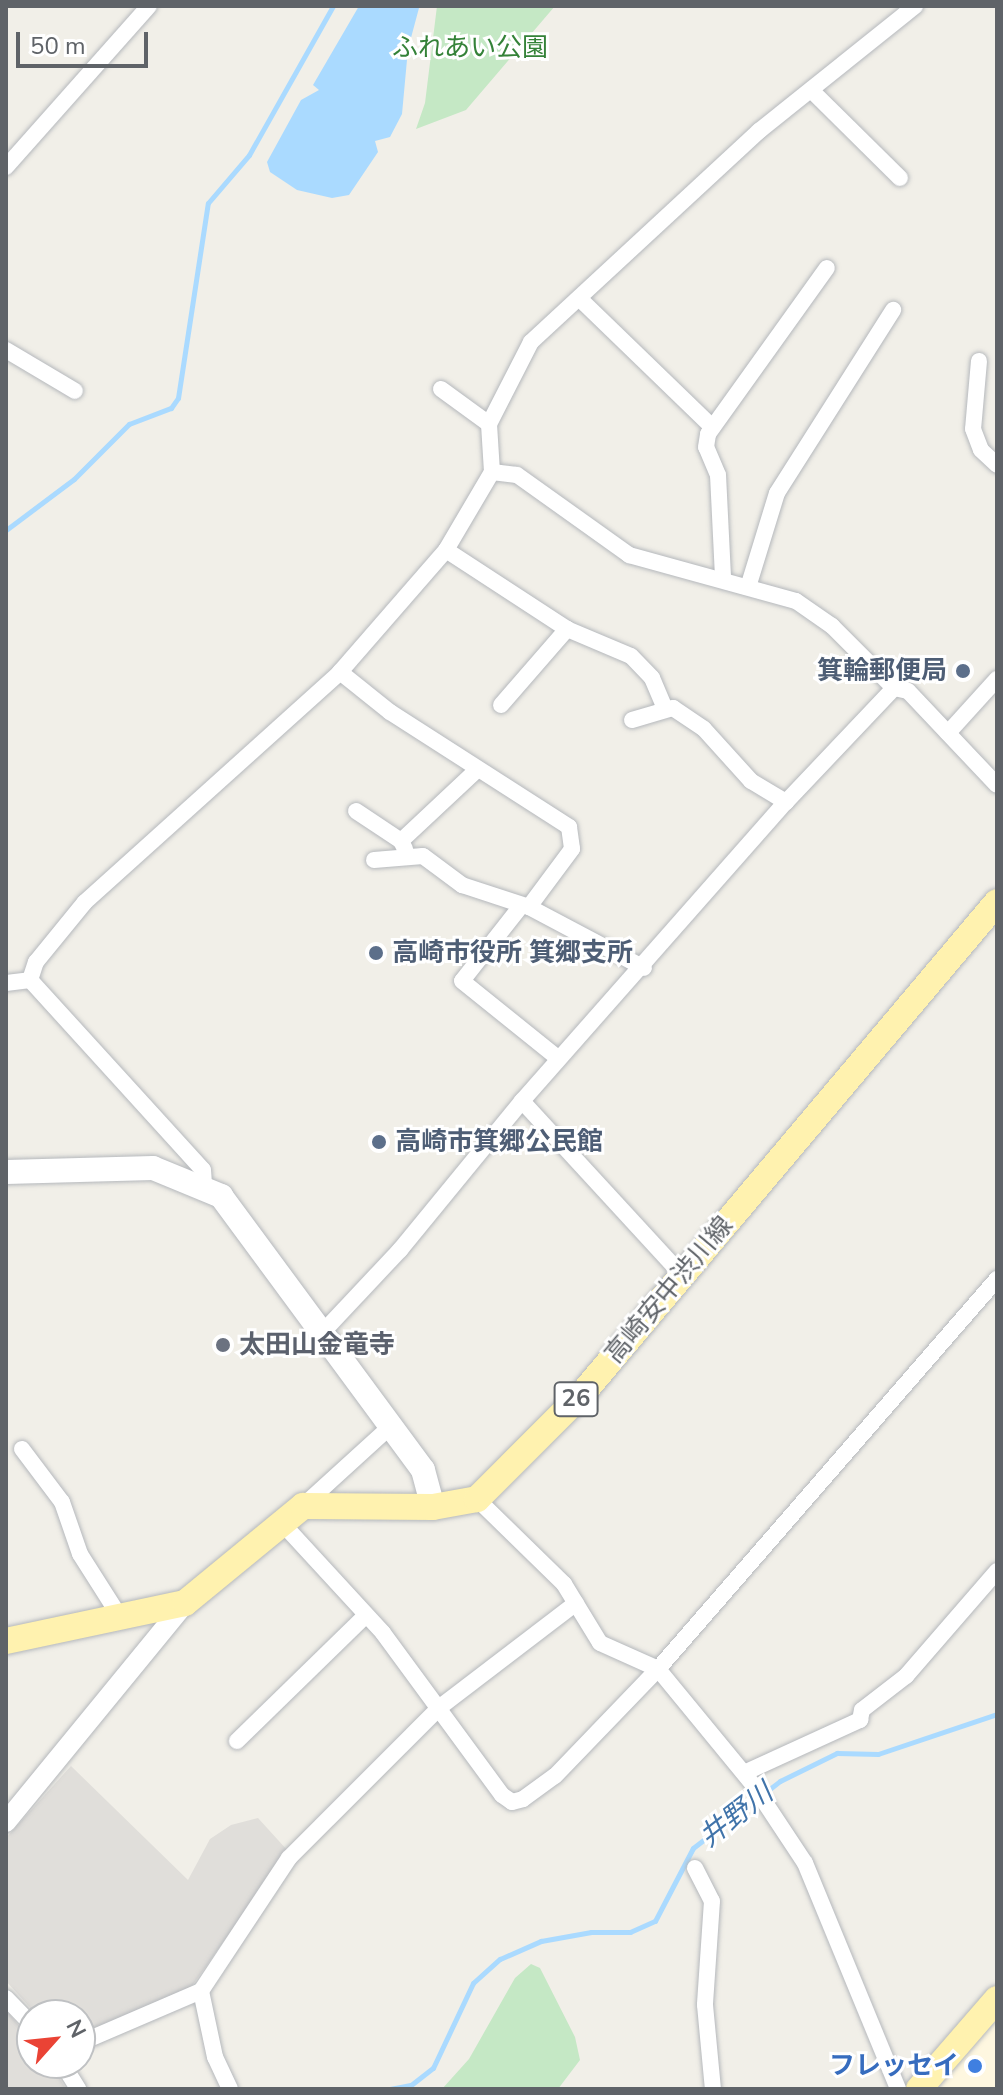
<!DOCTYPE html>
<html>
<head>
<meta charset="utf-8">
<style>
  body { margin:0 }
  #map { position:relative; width:1003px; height:2095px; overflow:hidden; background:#f1efe8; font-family:"Nunito Sans","Noto Sans JP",sans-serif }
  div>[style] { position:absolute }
  .commercial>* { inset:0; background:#fef7e0 }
  .industrial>* { inset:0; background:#e0deda }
  .green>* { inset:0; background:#c5e8c5 }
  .water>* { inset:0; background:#aadaff }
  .stream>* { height:5px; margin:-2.5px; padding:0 2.5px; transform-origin:2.5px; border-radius:2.5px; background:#aadaff }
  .roads { filter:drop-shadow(0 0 2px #b5b8bc) drop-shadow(0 0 2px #b5b8bc) }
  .minor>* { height:16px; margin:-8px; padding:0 8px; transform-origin:8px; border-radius:8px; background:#fff }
  .tertiary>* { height:20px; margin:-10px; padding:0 10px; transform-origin:10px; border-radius:10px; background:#fff }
  .secondary>* { height:24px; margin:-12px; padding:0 12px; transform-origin:12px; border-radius:12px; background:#fff }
  .primary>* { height:26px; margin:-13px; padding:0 13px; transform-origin:13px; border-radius:13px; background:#fff2af }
  .dots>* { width:22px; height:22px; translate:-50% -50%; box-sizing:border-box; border:4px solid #fff; border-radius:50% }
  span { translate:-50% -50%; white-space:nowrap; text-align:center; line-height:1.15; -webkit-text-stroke:6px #fff; paint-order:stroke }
  .shield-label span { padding:2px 6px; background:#fff; border:2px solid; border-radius:6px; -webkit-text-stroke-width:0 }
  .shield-label { font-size:24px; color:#5f6368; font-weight:700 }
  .park-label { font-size:26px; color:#348238 }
  .service-label { font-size:26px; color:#4e5e75; font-weight:700 }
  .right { translate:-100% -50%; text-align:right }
  .left { translate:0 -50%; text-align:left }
  .street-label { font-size:26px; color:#5f6368 }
  .worship-label { font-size:26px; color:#5b616d; font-weight:700 }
  .shop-label { font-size:26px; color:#366cbe; font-weight:700 }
  .water-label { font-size:28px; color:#4174aa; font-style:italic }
  .frame { position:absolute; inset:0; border:8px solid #5f6368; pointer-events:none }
  .north { position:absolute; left:16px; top:1999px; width:80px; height:80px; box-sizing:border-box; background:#fff; border:2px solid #bfc1c3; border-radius:50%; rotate:63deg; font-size:22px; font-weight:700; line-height:32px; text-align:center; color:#5f6368 }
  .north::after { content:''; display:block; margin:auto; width:28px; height:36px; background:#ea4335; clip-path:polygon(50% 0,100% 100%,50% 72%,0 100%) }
  .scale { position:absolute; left:16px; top:32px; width:132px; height:36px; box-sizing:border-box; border:4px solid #5f6368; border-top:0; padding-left:10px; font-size:24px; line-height:28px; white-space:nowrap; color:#5f6368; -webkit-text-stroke:6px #fff; paint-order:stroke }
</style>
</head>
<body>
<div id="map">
  <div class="commercial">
    <i style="clip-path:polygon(997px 2015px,997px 2089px,932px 2089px)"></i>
  </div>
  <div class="industrial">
    <i style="clip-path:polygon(71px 1766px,188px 1880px,210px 1839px,231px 1825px,258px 1818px,288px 1851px,189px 1990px,80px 2037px,80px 2015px,37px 2015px,6px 1981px,6px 1838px)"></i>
    <i style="clip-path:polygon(6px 2010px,32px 2042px,32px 2063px,50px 2063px,66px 2089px,6px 2089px)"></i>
  </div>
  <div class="green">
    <i style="clip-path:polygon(437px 6px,555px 6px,466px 110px,416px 129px,425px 103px)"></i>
    <i style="clip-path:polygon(531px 1964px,540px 1968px,575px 2037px,580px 2060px,558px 2089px,442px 2089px,469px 2059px,515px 1978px)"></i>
  </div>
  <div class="water">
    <i style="clip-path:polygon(359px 6px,419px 8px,408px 49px,402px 114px,390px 137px,375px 141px,378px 152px,349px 195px,332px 198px,297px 190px,270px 172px,267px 162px,301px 100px,319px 90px,313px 85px)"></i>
  </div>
  <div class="stream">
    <i style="left:6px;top:530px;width:85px;rotate:-36.9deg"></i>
    <i style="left:74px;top:479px;width:78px;rotate:-45deg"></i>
    <i style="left:129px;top:424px;width:45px;rotate:-20.9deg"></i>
    <i style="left:171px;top:408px;width:12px;rotate:-55deg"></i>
    <i style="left:178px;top:398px;width:197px;rotate:-81.3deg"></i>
    <i style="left:208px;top:203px;width:63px;rotate:-49.5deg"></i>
    <i style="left:249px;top:155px;width:171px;rotate:-60.6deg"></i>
    <i style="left:390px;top:2089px;width:21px;rotate:-11deg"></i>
    <i style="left:411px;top:2085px;width:28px;rotate:-38deg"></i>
    <i style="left:433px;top:2068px;width:94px;rotate:-64.8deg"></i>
    <i style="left:473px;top:1983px;width:36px;rotate:-42deg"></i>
    <i style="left:500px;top:1959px;width:45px;rotate:-23.7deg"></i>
    <i style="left:541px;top:1941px;width:51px;rotate:-10.2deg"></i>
    <i style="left:591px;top:1932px;width:39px"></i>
    <i style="left:630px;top:1932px;width:27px;rotate:-24deg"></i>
    <i style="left:655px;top:1921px;width:82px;rotate:-62.5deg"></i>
    <i style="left:693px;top:1848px;width:110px;rotate:-37.6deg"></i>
    <i style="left:780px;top:1781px;width:64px;rotate:-26.2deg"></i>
    <i style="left:837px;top:1753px;width:41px;rotate:1.4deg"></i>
    <i style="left:878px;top:1754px;width:126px;rotate:-18.6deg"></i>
  </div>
  <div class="roads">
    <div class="minor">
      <i style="left:811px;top:90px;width:125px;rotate:44.7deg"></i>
      <i style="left:6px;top:167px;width:215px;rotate:-48.4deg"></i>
      <i style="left:580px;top:299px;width:184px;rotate:44.1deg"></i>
      <i style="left:6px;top:350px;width:80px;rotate:30.7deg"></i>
      <i style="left:979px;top:361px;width:68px;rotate:95deg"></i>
      <i style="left:973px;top:429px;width:22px;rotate:69deg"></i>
      <i style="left:981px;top:450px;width:22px;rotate:43deg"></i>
      <i style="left:441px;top:389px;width:59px;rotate:36.1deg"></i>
      <i style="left:492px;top:472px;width:25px;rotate:7deg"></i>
      <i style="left:517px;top:475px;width:138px;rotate:35.5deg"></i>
      <i style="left:629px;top:555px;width:173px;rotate:15.4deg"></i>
      <i style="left:796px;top:601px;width:44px;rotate:34.8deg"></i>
      <i style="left:832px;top:626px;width:88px;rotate:45deg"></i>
      <i style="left:446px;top:550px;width:145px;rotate:33.1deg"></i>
      <i style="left:567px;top:629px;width:69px;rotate:22.9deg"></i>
      <i style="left:631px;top:656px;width:30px;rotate:46deg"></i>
      <i style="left:652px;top:678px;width:33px;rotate:67deg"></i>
      <i style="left:723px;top:577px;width:102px;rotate:-92.8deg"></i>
      <i style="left:718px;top:475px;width:30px;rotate:-113deg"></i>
      <i style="left:706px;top:447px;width:13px;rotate:-81deg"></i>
      <i style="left:708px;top:434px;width:204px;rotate:-54.4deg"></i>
      <i style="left:749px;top:584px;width:95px;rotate:-72.9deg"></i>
      <i style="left:777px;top:493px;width:217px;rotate:-57.6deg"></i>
      <i style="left:340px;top:672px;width:64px;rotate:38.7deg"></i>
      <i style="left:390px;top:712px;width:213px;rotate:32.7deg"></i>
      <i style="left:569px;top:827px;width:22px;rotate:82deg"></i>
      <i style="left:572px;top:849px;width:72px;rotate:126.6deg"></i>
      <i style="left:501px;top:705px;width:101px;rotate:-49deg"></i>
      <i style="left:632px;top:720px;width:43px;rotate:-16.3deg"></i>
      <i style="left:673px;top:708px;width:37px;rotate:34deg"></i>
      <i style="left:704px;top:729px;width:70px;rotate:47.9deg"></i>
      <i style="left:751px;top:781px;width:41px;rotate:31deg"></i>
      <i style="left:948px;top:733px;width:73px;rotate:-47.8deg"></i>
      <i style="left:356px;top:811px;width:54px;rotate:33.7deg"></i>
      <i style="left:401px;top:841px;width:9px;rotate:63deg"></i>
      <i style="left:401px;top:841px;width:104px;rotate:-43.1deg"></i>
      <i style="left:374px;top:860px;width:49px;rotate:-4.7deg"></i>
      <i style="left:423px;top:856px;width:49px;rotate:36.6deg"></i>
      <i style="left:462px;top:885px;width:71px;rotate:18.2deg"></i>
      <i style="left:529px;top:907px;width:130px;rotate:27.9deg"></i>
      <i style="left:521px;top:906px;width:95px;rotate:128.2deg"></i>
      <i style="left:462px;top:981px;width:124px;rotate:38.8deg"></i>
      <i style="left:6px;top:983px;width:24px;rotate:-7deg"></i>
      <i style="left:522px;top:1101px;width:238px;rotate:47.4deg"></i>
      <i style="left:204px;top:1184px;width:14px;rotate:-94deg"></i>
      <i style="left:203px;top:1170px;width:257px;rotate:-132.3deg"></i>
      <i style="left:30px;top:980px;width:19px;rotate:-72deg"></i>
      <i style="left:36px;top:962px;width:77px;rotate:-50.8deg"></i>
      <i style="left:85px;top:902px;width:343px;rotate:-42deg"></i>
      <i style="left:340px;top:672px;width:162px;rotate:-49deg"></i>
      <i style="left:446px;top:550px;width:91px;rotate:-59.5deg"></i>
      <i style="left:492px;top:472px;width:48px;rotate:-93.6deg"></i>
      <i style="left:489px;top:424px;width:92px;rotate:-62.9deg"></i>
      <i style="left:531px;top:342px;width:311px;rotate:-42.8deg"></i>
      <i style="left:759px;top:131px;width:200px;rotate:-38.7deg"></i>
      <i style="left:322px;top:1333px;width:114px;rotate:-46.8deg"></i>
      <i style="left:400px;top:1250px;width:193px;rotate:-50.7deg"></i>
      <i style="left:522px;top:1101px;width:399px;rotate:-48.6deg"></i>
      <i style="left:786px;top:802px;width:157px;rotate:-46.5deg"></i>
      <i style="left:894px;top:688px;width:14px;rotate:12deg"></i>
      <i style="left:908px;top:691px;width:129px;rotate:46.6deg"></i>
      <i style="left:22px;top:1449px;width:66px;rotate:53deg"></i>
      <i style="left:62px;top:1502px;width:55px;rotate:70.9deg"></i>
      <i style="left:80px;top:1554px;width:75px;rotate:57.6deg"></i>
      <i style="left:477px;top:1499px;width:122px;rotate:44.3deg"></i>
      <i style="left:564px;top:1584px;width:69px;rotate:58.6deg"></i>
      <i style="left:600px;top:1643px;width:64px;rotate:24.1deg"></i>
      <i style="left:658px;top:1669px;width:151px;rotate:50.6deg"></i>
      <i style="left:754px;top:1786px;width:92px;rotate:56.5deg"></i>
      <i style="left:805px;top:1863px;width:244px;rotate:67.6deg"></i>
      <i style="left:303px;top:1506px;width:119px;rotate:-42.3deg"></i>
      <i style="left:282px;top:1523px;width:149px;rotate:47.4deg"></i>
      <i style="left:383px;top:1633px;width:201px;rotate:53.7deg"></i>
      <i style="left:502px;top:1795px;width:12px;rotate:35deg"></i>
      <i style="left:512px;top:1802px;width:11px;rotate:-15deg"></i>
      <i style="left:523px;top:1799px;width:39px;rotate:-36deg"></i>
      <i style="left:555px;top:1776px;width:149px;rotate:-46.1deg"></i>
      <i style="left:658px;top:1669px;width:517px;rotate:-49deg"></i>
      <i style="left:237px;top:1741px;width:180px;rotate:-44.3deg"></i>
      <i style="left:744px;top:1773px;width:128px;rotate:-24.6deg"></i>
      <i style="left:860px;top:1720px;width:10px;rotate:-79deg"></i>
      <i style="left:862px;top:1710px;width:56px;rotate:-37.7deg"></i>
      <i style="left:906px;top:1676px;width:139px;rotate:-49.1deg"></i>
      <i style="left:695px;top:1868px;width:37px;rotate:63deg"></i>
      <i style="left:712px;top:1901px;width:104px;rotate:93.9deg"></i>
      <i style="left:705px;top:2005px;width:84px;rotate:84.6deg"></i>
      <i style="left:6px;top:1998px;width:37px;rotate:46deg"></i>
      <i style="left:80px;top:2043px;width:132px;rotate:-23.3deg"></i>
      <i style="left:62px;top:2063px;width:31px;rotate:58deg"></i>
      <i style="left:230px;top:2089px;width:35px;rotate:-115deg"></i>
      <i style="left:215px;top:2057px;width:67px;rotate:-102deg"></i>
      <i style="left:201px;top:1991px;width:159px;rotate:-56.5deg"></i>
      <i style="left:289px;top:1858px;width:214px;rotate:-45deg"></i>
      <i style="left:440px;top:1707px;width:171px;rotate:-37.4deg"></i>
    </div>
    <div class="tertiary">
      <i style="left:6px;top:1822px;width:283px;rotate:-50.7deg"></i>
    </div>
    <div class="secondary">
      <i style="left:6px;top:1172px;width:147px;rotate:-1.6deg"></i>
      <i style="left:153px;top:1168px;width:74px;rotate:22.4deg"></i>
      <i style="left:221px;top:1196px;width:340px;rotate:53.6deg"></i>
      <i style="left:423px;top:1470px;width:38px;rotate:75deg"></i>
    </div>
    <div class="primary">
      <i style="left:6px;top:1641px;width:183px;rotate:-12deg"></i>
      <i style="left:185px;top:1603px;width:153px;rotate:-39.4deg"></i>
      <i style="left:303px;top:1506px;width:130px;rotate:0.4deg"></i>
      <i style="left:433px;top:1507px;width:45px;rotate:-10.3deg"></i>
      <i style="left:477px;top:1499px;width:150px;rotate:-45deg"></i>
      <i style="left:583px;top:1393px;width:642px;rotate:-49.86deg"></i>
      <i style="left:919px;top:2089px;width:119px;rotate:-49.1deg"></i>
    </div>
  </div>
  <div class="dots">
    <i style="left:963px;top:671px;background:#5c6f8a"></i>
    <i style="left:376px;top:953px;background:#5c6f8a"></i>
    <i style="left:379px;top:1142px;background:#5c6f8a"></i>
    <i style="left:223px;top:1345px;background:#6b7280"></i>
    <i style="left:975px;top:2066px;background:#3f7fe0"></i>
  </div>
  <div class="shield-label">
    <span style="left:576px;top:1399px">26</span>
  </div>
  <div class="park-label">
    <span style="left:470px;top:48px">ふれあい公園</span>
  </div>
  <div class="service-label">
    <span class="right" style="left:947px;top:671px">箕輪郵便局</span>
    <span class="left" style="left:392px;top:953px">高崎市役所 箕郷支所</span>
    <span class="left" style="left:395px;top:1142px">高崎市箕郷公民館</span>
  </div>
  <div class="street-label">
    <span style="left:669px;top:1290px;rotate:-50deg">高崎安中渋川線</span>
  </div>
  <div class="worship-label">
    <span class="left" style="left:239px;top:1345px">太田山金竜寺</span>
  </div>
  <div class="shop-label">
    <span class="right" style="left:959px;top:2066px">フレッセイ</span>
  </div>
  <div class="water-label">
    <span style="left:736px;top:1815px;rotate:-38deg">井野川</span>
  </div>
  <div class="frame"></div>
  <div class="north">N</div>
  <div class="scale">50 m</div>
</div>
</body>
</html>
